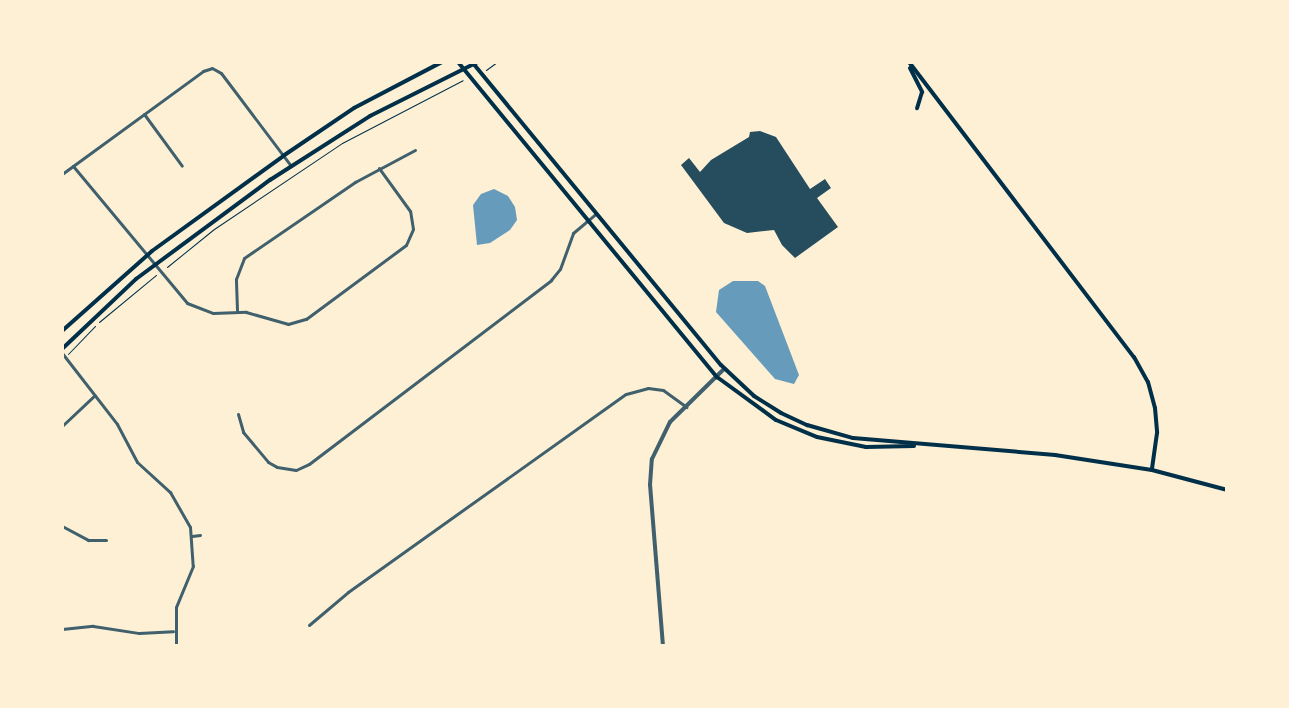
<!DOCTYPE html>
<style>
body{margin:0}
#map{position:relative;width:1289px;height:708px;overflow:hidden;background:#fdf0d5;font-family:"Asap Condensed",sans-serif}
div>[style]{position:absolute}
.water>*{inset:0;background:#669bbc}
.building>*{inset:0;background:#264d5e}
.path>*{height:1px;margin:-0.5px;padding:0 0.5px;transform-origin:0.5px;border-radius:0.5px;background:#003049}
.minor>*{height:3px;margin:-1.5px;padding:0 1.5px;transform-origin:1.5px;border-radius:1.5px;background:#3f606c}
.tertiary>*{height:4px;margin:-2px;padding:0 2px;transform-origin:2px;border-radius:2px;background:#3f606c}
.secondary>*{height:4px;margin:-2px;padding:0 2px;transform-origin:2px;border-radius:2px;background:#003049}
span{translate:-50% -50%;white-space:nowrap;text-align:center;line-height:1.15;-webkit-text-stroke:6px #fdf0d5;paint-order:stroke}
.frame{position:absolute;inset:0;border:64px solid #fdf0d5;pointer-events:none}
</style>
<div id="map">
<div class="water">
<i style="clip-path:polygon(494px 189px,508px 196px,515px 207px,517px 220px,510px 230px,490px 243px,477px 245px,473px 205px,481px 194px)"></i>
<i style="clip-path:polygon(733px 281px,758px 281px,765px 286px,799px 375px,794px 384px,775px 379px,716px 312px,719px 290px)"></i>
</div>
<div class="building">
<i style="clip-path:polygon(760px 131px,776px 137px,810px 189px,825px 179px,831px 188px,817px 198px,838px 227px,795px 258px,782px 245px,774px 230px,747px 233px,724px 223px,681px 165px,689px 158px,700px 172px,711px 160px,749px 137px,750px 132px)"></i>
</div>
<div class="path">
<i style="left:486px;top:70px;width:14px;rotate:-36deg"></i>
<i style="left:167px;top:267px;width:60px;rotate:-39deg"></i>
<i style="left:214px;top:229px;width:154px;rotate:-33.9deg"></i>
<i style="left:342px;top:143px;width:136px;rotate:-27.5deg"></i>
<i style="left:99px;top:322px;width:74px;rotate:-39.5deg"></i>
<i style="left:68px;top:354px;width:39px;rotate:-46deg"></i>
</div>
<div class="minor">
<i style="left:144px;top:114px;width:64px;rotate:53.8deg"></i>
<i style="left:73px;top:166px;width:178px;rotate:50.2deg"></i>
<i style="left:187px;top:303px;width:28px;rotate:21deg"></i>
<i style="left:213px;top:313px;width:33px;rotate:-2deg"></i>
<i style="left:246px;top:312px;width:44px;rotate:15.9deg"></i>
<i style="left:288px;top:324px;width:19px;rotate:-16deg"></i>
<i style="left:306px;top:319px;width:124px;rotate:-36.5deg"></i>
<i style="left:406px;top:245px;width:17px;rotate:-66deg"></i>
<i style="left:413px;top:229px;width:18px;rotate:-99deg"></i>
<i style="left:410px;top:211px;width:53px;rotate:-125.8deg"></i>
<i style="left:62px;top:174px;width:175px;rotate:-36.1deg"></i>
<i style="left:203px;top:71px;width:9px;rotate:-18deg"></i>
<i style="left:212px;top:68px;width:10px;rotate:29deg"></i>
<i style="left:221px;top:73px;width:116px;rotate:53deg"></i>
<i style="left:237px;top:310px;width:31px;rotate:-92deg"></i>
<i style="left:236px;top:279px;width:22px;rotate:-69deg"></i>
<i style="left:244px;top:258px;width:135px;rotate:-34.4deg"></i>
<i style="left:355px;top:182px;width:68px;rotate:-28.1deg"></i>
<i style="left:62px;top:353px;width:90px;rotate:52.2deg"></i>
<i style="left:117px;top:424px;width:43px;rotate:62.2deg"></i>
<i style="left:137px;top:462px;width:45px;rotate:42.3deg"></i>
<i style="left:170px;top:492px;width:40px;rotate:60.3deg"></i>
<i style="left:190px;top:527px;width:39px;rotate:86deg"></i>
<i style="left:193px;top:566px;width:44px;rotate:112.5deg"></i>
<i style="left:176px;top:607px;width:39px;rotate:90deg"></i>
<i style="left:238px;top:414px;width:19px;rotate:74deg"></i>
<i style="left:243px;top:432px;width:39px;rotate:50deg"></i>
<i style="left:268px;top:462px;width:10px;rotate:29deg"></i>
<i style="left:277px;top:467px;width:19px;rotate:9deg"></i>
<i style="left:296px;top:470px;width:14px;rotate:-25deg"></i>
<i style="left:309px;top:464px;width:304px;rotate:-37.2deg"></i>
<i style="left:551px;top:280px;width:14px;rotate:-51deg"></i>
<i style="left:560px;top:269px;width:38px;rotate:-70deg"></i>
<i style="left:573px;top:233px;width:30px;rotate:-40deg"></i>
<i style="left:62px;top:426px;width:45px;rotate:-43.2deg"></i>
<i style="left:62px;top:526px;width:30px;rotate:28deg"></i>
<i style="left:88px;top:540px;width:18px"></i>
<i style="left:192px;top:536px;width:8px;rotate:-7deg"></i>
<i style="left:309px;top:625px;width:51px;rotate:-40.2deg"></i>
<i style="left:348px;top:592px;width:341px;rotate:-35.5deg"></i>
<i style="left:626px;top:394px;width:23px;rotate:-15deg"></i>
<i style="left:648px;top:388px;width:15px;rotate:8deg"></i>
<i style="left:663px;top:390px;width:29px;rotate:36deg"></i>
<i style="left:62px;top:629px;width:31px;rotate:-6deg"></i>
<i style="left:93px;top:626px;width:47px;rotate:8.7deg"></i>
<i style="left:139px;top:633px;width:34px;rotate:-3deg"></i>
</div>
<div class="tertiary">
<i style="left:663px;top:646px;width:162px;rotate:-94.6deg"></i>
<i style="left:650px;top:485px;width:26px;rotate:-86deg"></i>
<i style="left:652px;top:459px;width:41px;rotate:-64.1deg"></i>
<i style="left:670px;top:422px;width:76px;rotate:-44.5deg"></i>
</div>
<div class="secondary">
<i style="left:458px;top:62px;width:408px;rotate:50.6deg"></i>
<i style="left:717px;top:377px;width:73px;rotate:36.1deg"></i>
<i style="left:776px;top:420px;width:44px;rotate:22.5deg"></i>
<i style="left:817px;top:437px;width:50px;rotate:11.5deg"></i>
<i style="left:866px;top:447px;width:48px;rotate:-1.2deg"></i>
<i style="left:472px;top:62px;width:392px;rotate:50.6deg"></i>
<i style="left:721px;top:365px;width:45px;rotate:43.2deg"></i>
<i style="left:754px;top:396px;width:32px;rotate:32deg"></i>
<i style="left:781px;top:413px;width:29px;rotate:25deg"></i>
<i style="left:807px;top:425px;width:48px;rotate:15.8deg"></i>
<i style="left:853px;top:438px;width:203px;rotate:4.8deg"></i>
<i style="left:1055px;top:455px;width:98px;rotate:8.8deg"></i>
<i style="left:1152px;top:470px;width:78px;rotate:14.9deg"></i>
<i style="left:909px;top:62px;width:371px;rotate:52.7deg"></i>
<i style="left:1134px;top:357px;width:29px;rotate:61deg"></i>
<i style="left:1148px;top:382px;width:27px;rotate:75deg"></i>
<i style="left:1155px;top:408px;width:25px;rotate:85deg"></i>
<i style="left:1157px;top:433px;width:37px;rotate:98deg"></i>
<i style="left:910px;top:68px;width:27px;rotate:63deg"></i>
<i style="left:922px;top:92px;width:17px;rotate:107deg"></i>
<i style="left:62px;top:331px;width:120px;rotate:-41.6deg"></i>
<i style="left:152px;top:251px;width:162px;rotate:-35.9deg"></i>
<i style="left:283px;top:156px;width:86px;rotate:-34.1deg"></i>
<i style="left:354px;top:108px;width:99px;rotate:-27.6deg"></i>
<i style="left:62px;top:349px;width:102px;rotate:-43.4deg"></i>
<i style="left:136px;top:279px;width:167px;rotate:-36.5deg"></i>
<i style="left:270px;top:180px;width:119px;rotate:-32.6deg"></i>
<i style="left:370px;top:116px;width:121px;rotate:-26.6deg"></i>
</div>
<div class="frame"></div>
</div>
